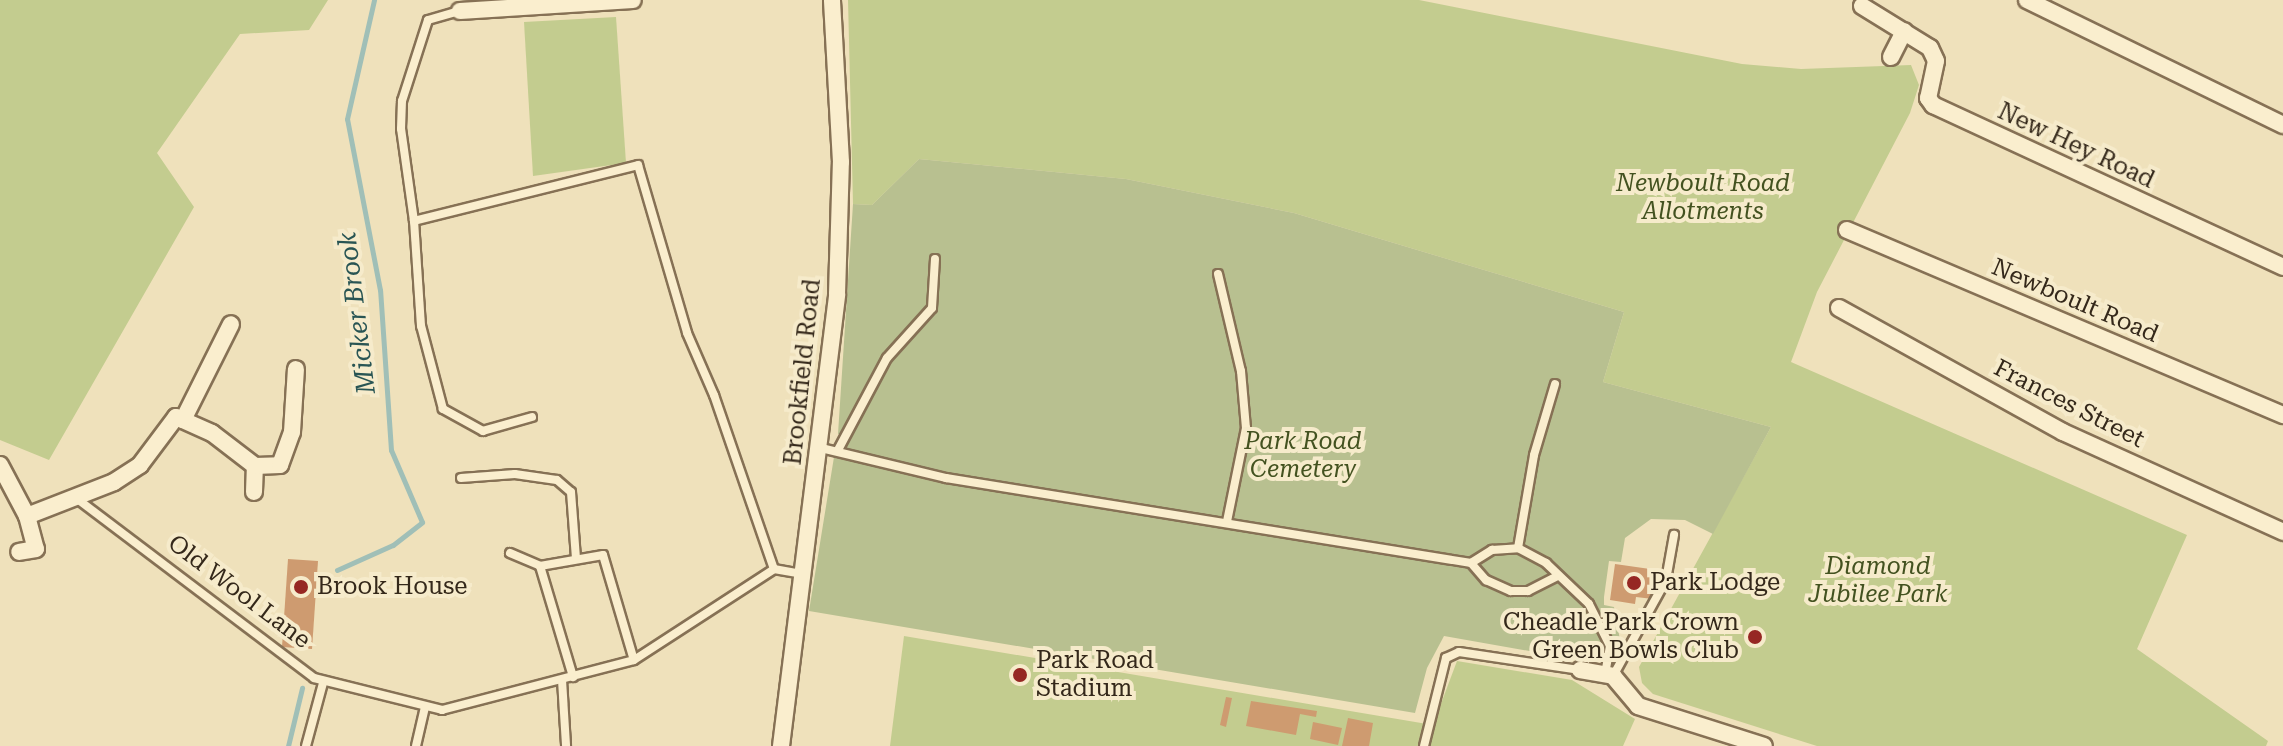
<!DOCTYPE html>
<style>
body{margin:0}
#map{position:relative;width:2283px;height:746px;overflow:hidden;background:#efe1bb;font-family:"Roboto Serif",serif}
div>[style]{position:absolute}
.green>*{inset:0;background:#c3cc8f}
.cemetery>*{inset:0;background:#b8c090}
.stream>*{height:5px;margin:-2.5px;padding:0 2.5px;transform-origin:2.5px;border-radius:2.5px;background:#a0bfb7}
.building>*{inset:0;background:#ce9b70}
.roads{filter:drop-shadow(2px 0 #867155) drop-shadow(-2px 0 #867155) drop-shadow(0 2px #867155) drop-shadow(0 -2px #867155)}
.lane>*{height:8px;margin:-4px;padding:0 4px;transform-origin:4px;border-radius:4px;background:#faeece}
.street>*{height:16px;margin:-8px;padding:0 8px;transform-origin:8px;border-radius:8px;background:#faeece}
.dots>*{width:22px;height:22px;translate:-50% -50%;box-sizing:border-box;border:4px solid #f6ebcb;border-radius:50%}
span{translate:-50% -50%;white-space:nowrap;text-align:center;line-height:1.15;-webkit-text-stroke:8px #f6ebcb;paint-order:stroke}
.street-label{font-size:24px;color:#34281a}
.park-label{font-size:24px;color:#435220;font-style:italic}
.poi-label{font-size:24px;color:#34281a}
.left{translate:0 -50%;text-align:left}
.right{translate:-100% -50%;text-align:right}
.water-label{font-size:26px;color:#295554;font-style:italic}
</style>
<div id="map">
<div class="green">
<i style="clip-path:polygon(0 0,328px 0,309px 30px,240px 34px,157px 153px,194px 207px,49px 460px,0 440px)"></i>
<i style="clip-path:polygon(848px 0,1419px 0,1742px 64px,1801px 69px,1911px 65px,1919px 85px,1910px 113px,1817px 292px,1791px 362px,2187px 535px,2137px 649px,2268px 741px,2266px 746px,1817px 746px,1653px 694px,1642px 683px,1639px 667px,1771px 427px,1603px 382px,1624px 312px,1294px 213px,1126px 179px,919px 159px,872px 205px,853px 204px)"></i>
<i style="clip-path:polygon(616px 17px,626px 163px,533px 176px,524px 22px)"></i>
<i style="clip-path:polygon(904px 636px,1433px 725px,1457px 661px,1572px 680px,1635px 719px,1623px 746px,890px 746px)"></i>
</div>
<div class="cemetery">
<i style="clip-path:polygon(919px 159px,1126px 179px,1294px 213px,1624px 312px,1603px 382px,1771px 427px,1713px 534px,1685px 520px,1651px 519px,1625px 538px,1621px 562px,1609px 561px,1604px 597px,1604px 605px,1614px 607px,1620px 640px,1586px 661px,1444px 636px,1427px 668px,1415px 713px,809px 611px,834px 457px,844px 458px,848px 436px,838px 434px,853px 204px,872px 205px)"></i>
</div>
<div class="stream">
<i style="left:337px;top:570px;width:61px;rotate:-24.1deg"></i>
<i style="left:393px;top:545px;width:37px;rotate:-38deg"></i>
<i style="left:422px;top:522px;width:78px;rotate:-113.3deg"></i>
<i style="left:391px;top:450px;width:160px;rotate:-93.9deg"></i>
<i style="left:380px;top:290px;width:174px;rotate:-100.9deg"></i>
<i style="left:347px;top:119px;width:122px;rotate:-77.2deg"></i>
<i style="left:288px;top:746px;width:60px;rotate:-76.4deg"></i>
</div>
<div class="building">
<i style="clip-path:polygon(288px 559px,318px 561px,312px 649px,282px 647px)"></i>
<i style="clip-path:polygon(1615px 564px,1657px 570px,1653px 599px,1636px 597px,1635px 604px,1610px 600px)"></i>
<i style="clip-path:polygon(1226px 697px,1232px 698px,1226px 727px,1220px 725px)"></i>
<i style="clip-path:polygon(1251px 701px,1317px 711px,1316px 717px,1300px 714px,1296px 735px,1246px 726px)"></i>
<i style="clip-path:polygon(1348px 718px,1373px 723px,1369px 746px,1342px 746px)"></i>
<i style="clip-path:polygon(1313px 722px,1342px 728px,1338px 745px,1310px 739px)"></i>
</div>
<div class="roads">
<div class="lane">
<i style="left:414px;top:221px;width:93px;rotate:-98deg"></i>
<i style="left:401px;top:129px;width:28px;rotate:-88deg"></i>
<i style="left:402px;top:101px;width:85px;rotate:-72.2deg"></i>
<i style="left:428px;top:20px;width:32px;rotate:-16deg"></i>
<i style="left:1218px;top:274px;width:100px;rotate:76.7deg"></i>
<i style="left:1241px;top:371px;width:57px;rotate:85deg"></i>
<i style="left:1246px;top:428px;width:95px;rotate:101.5deg"></i>
<i style="left:532px;top:417px;width:51px;rotate:164.1deg"></i>
<i style="left:483px;top:431px;width:46px;rotate:-151.2deg"></i>
<i style="left:443px;top:409px;width:86px;rotate:-104.8deg"></i>
<i style="left:421px;top:326px;width:105px;rotate:-93.8deg"></i>
<i style="left:414px;top:221px;width:231px;rotate:-14deg"></i>
<i style="left:638px;top:165px;width:175px;rotate:73.7deg"></i>
<i style="left:687px;top:333px;width:68px;rotate:66.5deg"></i>
<i style="left:714px;top:395px;width:184px;rotate:71deg"></i>
<i style="left:774px;top:569px;width:28px;rotate:10deg"></i>
<i style="left:821px;top:448px;width:129px;rotate:13.5deg"></i>
<i style="left:946px;top:478px;width:532px;rotate:9.2deg"></i>
<i style="left:1471px;top:563px;width:25px;rotate:-32deg"></i>
<i style="left:1492px;top:550px;width:26px;rotate:-4deg"></i>
<i style="left:1518px;top:548px;width:32px;rotate:28deg"></i>
<i style="left:1546px;top:563px;width:59px;rotate:43.6deg"></i>
<i style="left:1589px;top:604px;width:47px;rotate:63.4deg"></i>
<i style="left:1610px;top:646px;width:28px;rotate:100deg"></i>
<i style="left:838px;top:450px;width:104px;rotate:-62deg"></i>
<i style="left:887px;top:358px;width:67px;rotate:-48deg"></i>
<i style="left:932px;top:308px;width:49px;rotate:-86.5deg"></i>
<i style="left:461px;top:478px;width:54px;rotate:-4.2deg"></i>
<i style="left:515px;top:474px;width:42px;rotate:8.1deg"></i>
<i style="left:557px;top:480px;width:18px;rotate:41deg"></i>
<i style="left:571px;top:492px;width:67px;rotate:85.7deg"></i>
<i style="left:76px;top:498px;width:298px;rotate:37.1deg"></i>
<i style="left:314px;top:678px;width:132px;rotate:14deg"></i>
<i style="left:442px;top:710px;width:198px;rotate:-14.6deg"></i>
<i style="left:634px;top:660px;width:167px;rotate:-33deg"></i>
<i style="left:1518px;top:548px;width:94px;rotate:-80.2deg"></i>
<i style="left:1534px;top:455px;width:74px;rotate:-73.5deg"></i>
<i style="left:510px;top:553px;width:33px;rotate:23deg"></i>
<i style="left:540px;top:566px;width:64px;rotate:-9.9deg"></i>
<i style="left:603px;top:555px;width:109px;rotate:73.6deg"></i>
<i style="left:1471px;top:563px;width:23px;rotate:49deg"></i>
<i style="left:1486px;top:580px;width:27px;rotate:24deg"></i>
<i style="left:1511px;top:591px;width:17px"></i>
<i style="left:1528px;top:591px;width:34px;rotate:-27deg"></i>
<i style="left:540px;top:566px;width:116px;rotate:73.4deg"></i>
<i style="left:1613px;top:676px;width:110px;rotate:-61.1deg"></i>
<i style="left:1666px;top:580px;width:46px;rotate:-79.9deg"></i>
<i style="left:562px;top:680px;width:66px;rotate:86.5deg"></i>
<i style="left:306px;top:746px;width:65px;rotate:-74.9deg"></i>
<i style="left:416px;top:746px;width:39px;rotate:-77deg"></i>
<i style="left:1424px;top:746px;width:91px;rotate:-76deg"></i>
<i style="left:1446px;top:658px;width:14px;rotate:-25deg"></i>
<i style="left:1459px;top:652px;width:121px;rotate:8.5deg"></i>
</div>
<div class="street">
<i style="left:2027px;top:0;width:285px;rotate:26deg"></i>
<i style="left:1862px;top:6px;width:80px;rotate:31.7deg"></i>
<i style="left:1930px;top:48px;width:14px;rotate:65deg"></i>
<i style="left:1936px;top:61px;width:38px;rotate:102deg"></i>
<i style="left:1928px;top:98px;width:9px;rotate:54deg"></i>
<i style="left:1933px;top:105px;width:386px;rotate:24.8deg"></i>
<i style="left:460px;top:11px;width:173px;rotate:-3.6deg"></i>
<i style="left:1891px;top:57px;width:29px;rotate:-63deg"></i>
<i style="left:1847px;top:230px;width:474px;rotate:23deg"></i>
<i style="left:1839px;top:308px;width:256px;rotate:29deg"></i>
<i style="left:2063px;top:432px;width:242px;rotate:24.4deg"></i>
<i style="left:183px;top:420px;width:107px;rotate:-63.4deg"></i>
<i style="left:0;top:465px;width:58px;rotate:62.1deg"></i>
<i style="left:27px;top:516px;width:34px;rotate:75deg"></i>
<i style="left:36px;top:549px;width:17px;rotate:170deg"></i>
<i style="left:254px;top:492px;width:26px;rotate:-88deg"></i>
<i style="left:255px;top:466px;width:25px;rotate:-2deg"></i>
<i style="left:280px;top:465px;width:35px;rotate:-70deg"></i>
<i style="left:292px;top:432px;width:63px;rotate:-86.4deg"></i>
<i style="left:27px;top:516px;width:93px;rotate:-21.3deg"></i>
<i style="left:114px;top:482px;width:31px;rotate:-33deg"></i>
<i style="left:140px;top:465px;width:60px;rotate:-53.1deg"></i>
<i style="left:176px;top:417px;width:39px;rotate:24deg"></i>
<i style="left:212px;top:433px;width:54px;rotate:37.5deg"></i>
<i style="left:1580px;top:670px;width:34px;rotate:10deg"></i>
<i style="left:1613px;top:676px;width:39px;rotate:50deg"></i>
<i style="left:1638px;top:706px;width:132px;rotate:17.6deg"></i>
<i style="left:781px;top:746px;width:455px;rotate:-82.9deg"></i>
<i style="left:837px;top:294px;width:132px;rotate:-88.3deg"></i>
<i style="left:841px;top:162px;width:162px;rotate:-93.2deg"></i>
</div>
</div>
<div class="dots">
<i style="left:1634px;top:583px;background:#962723"></i>
<i style="left:301px;top:587px;background:#962723"></i>
<i style="left:1755px;top:637px;background:#962723"></i>
<i style="left:1020px;top:675px;background:#962723"></i>
</div>
<div class="street-label">
<span style="left:2076px;top:146px;rotate:25deg">New Hey Road</span>
<span style="left:2075px;top:301px;rotate:23deg">Newboult Road</span>
<span style="left:803px;top:372px;rotate:-84deg">Brookfield Road</span>
<span style="left:2069px;top:404px;rotate:27deg">Frances Street</span>
<span style="left:239px;top:592px;rotate:37deg">Old Wool Lane</span>
</div>
<div class="park-label">
<span style="left:1703px;top:198px">Newboult Road<br>Allotments</span>
<span style="left:1303px;top:456px">Park Road<br>Cemetery</span>
<span style="left:1878px;top:581px">Diamond<br>Jubilee Park</span>
</div>
<div class="poi-label">
<span class="left" style="left:1650px;top:583px">Park Lodge</span>
<span class="left" style="left:317px;top:587px">Brook House</span>
<span class="right" style="left:1739px;top:637px">Cheadle Park Crown<br>Green Bowls Club</span>
<span class="left" style="left:1036px;top:675px">Park Road<br>Stadium</span>
</div>
<div class="water-label">
<span style="left:357px;top:313px;rotate:-97deg">Micker Brook</span>
</div>
</div>
